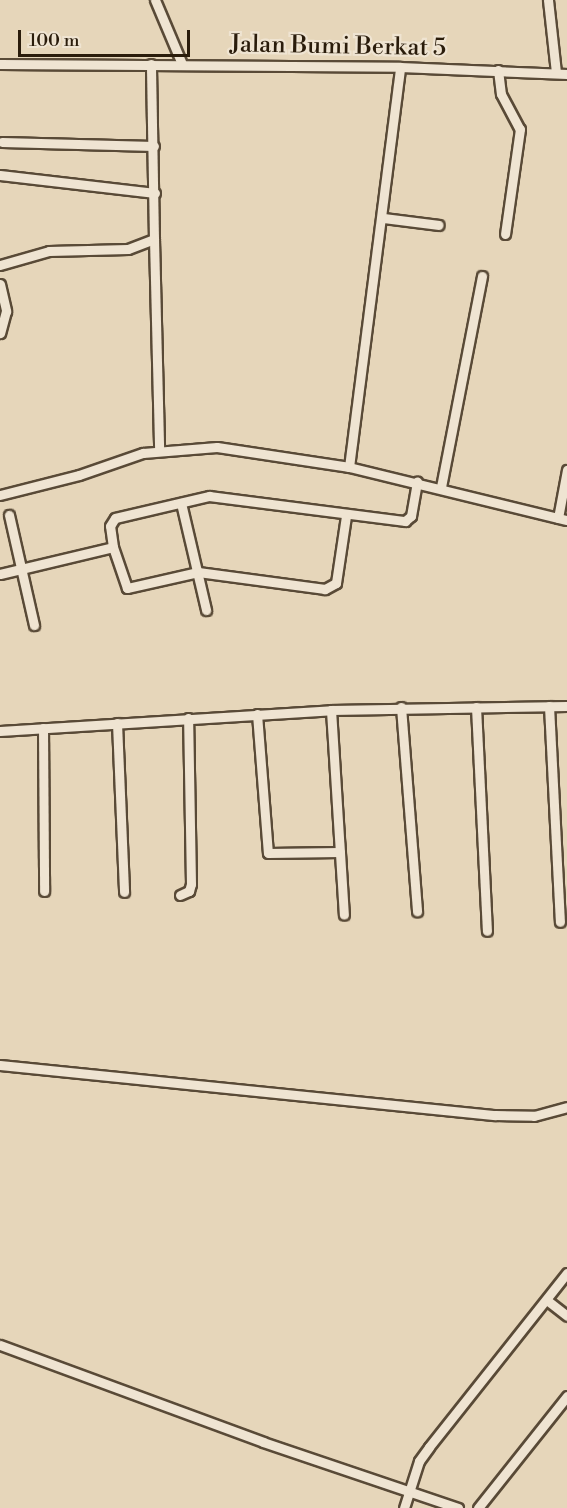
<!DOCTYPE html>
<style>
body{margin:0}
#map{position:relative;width:567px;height:1508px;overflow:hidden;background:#e6d6ba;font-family:"Libre Bodoni",serif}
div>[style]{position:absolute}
.roads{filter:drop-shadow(2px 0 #594a37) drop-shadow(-2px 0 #594a37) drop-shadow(0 2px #594a37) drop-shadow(0 -2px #594a37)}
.street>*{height:9px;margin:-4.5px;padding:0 4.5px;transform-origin:4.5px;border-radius:4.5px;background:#efe4d2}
span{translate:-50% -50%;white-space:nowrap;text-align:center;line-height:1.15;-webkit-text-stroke:4.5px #efe4d2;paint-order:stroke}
.street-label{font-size:24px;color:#2a1c0b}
.scale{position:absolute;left:18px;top:30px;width:172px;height:27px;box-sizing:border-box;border:3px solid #2a1c0b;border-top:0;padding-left:8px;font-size:18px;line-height:21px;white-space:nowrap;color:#2a1c0b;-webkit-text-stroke:4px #efe4d2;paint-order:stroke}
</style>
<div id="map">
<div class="roads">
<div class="street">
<i style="left:155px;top:0;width:69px;rotate:67.1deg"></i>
<i style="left:548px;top:0;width:72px;rotate:83.7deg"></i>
<i style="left:0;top:64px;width:400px;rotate:0.4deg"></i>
<i style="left:400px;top:67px;width:167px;rotate:2.4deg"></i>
<i style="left:498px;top:70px;width:24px;rotate:83deg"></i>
<i style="left:501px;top:94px;width:40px;rotate:62deg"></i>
<i style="left:520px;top:129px;width:106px;rotate:98.1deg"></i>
<i style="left:2px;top:142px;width:152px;rotate:1.5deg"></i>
<i style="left:0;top:175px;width:156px;rotate:6.6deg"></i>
<i style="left:384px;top:218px;width:55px;rotate:7.3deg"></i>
<i style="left:154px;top:239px;width:211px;rotate:88.6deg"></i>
<i style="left:0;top:265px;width:51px;rotate:-15.9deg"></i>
<i style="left:49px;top:251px;width:79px;rotate:-1.5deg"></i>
<i style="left:128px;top:249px;width:28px;rotate:-21deg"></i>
<i style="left:154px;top:239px;width:175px;rotate:-91deg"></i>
<i style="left:0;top:284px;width:28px;rotate:77deg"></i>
<i style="left:6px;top:311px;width:23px;rotate:105deg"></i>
<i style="left:349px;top:467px;width:403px;rotate:-82.7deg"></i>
<i style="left:441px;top:487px;width:215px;rotate:-79deg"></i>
<i style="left:0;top:495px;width:81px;rotate:-14.2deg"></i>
<i style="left:79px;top:475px;width:68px;rotate:-19deg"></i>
<i style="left:143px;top:453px;width:74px;rotate:-4.6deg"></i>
<i style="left:217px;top:447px;width:134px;rotate:8.6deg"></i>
<i style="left:349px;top:467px;width:224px;rotate:13.7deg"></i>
<i style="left:181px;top:503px;width:110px;rotate:76.8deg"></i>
<i style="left:9px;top:515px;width:113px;rotate:77.2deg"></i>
<i style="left:346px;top:516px;width:68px;rotate:98.5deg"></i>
<i style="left:336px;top:583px;width:13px;rotate:151deg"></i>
<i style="left:325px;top:589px;width:128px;rotate:-172.4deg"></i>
<i style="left:198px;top:572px;width:73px;rotate:167.3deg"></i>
<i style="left:127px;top:588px;width:43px;rotate:-108.9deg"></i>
<i style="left:113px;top:547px;width:21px;rotate:-98deg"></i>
<i style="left:110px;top:526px;width:9px;rotate:-58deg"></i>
<i style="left:115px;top:518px;width:97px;rotate:-13.2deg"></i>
<i style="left:209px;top:496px;width:198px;rotate:7.3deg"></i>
<i style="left:405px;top:521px;width:8px;rotate:-40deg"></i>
<i style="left:411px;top:516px;width:35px;rotate:-80deg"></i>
<i style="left:558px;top:518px;width:49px;rotate:-79.4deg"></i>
<i style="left:0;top:574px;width:116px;rotate:-13.4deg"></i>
<i style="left:549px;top:706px;width:216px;rotate:87.1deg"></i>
<i style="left:401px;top:707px;width:205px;rotate:85.5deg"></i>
<i style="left:476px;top:707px;width:224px;rotate:87.2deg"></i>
<i style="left:331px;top:710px;width:205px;rotate:86.4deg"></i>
<i style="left:257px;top:714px;width:139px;rotate:85.5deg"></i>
<i style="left:268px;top:853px;width:72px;rotate:-0.8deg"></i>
<i style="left:117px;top:723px;width:169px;rotate:87.6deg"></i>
<i style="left:43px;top:728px;width:163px;rotate:89.6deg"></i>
<i style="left:0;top:731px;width:332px;rotate:-3.6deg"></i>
<i style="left:331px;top:710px;width:236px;rotate:-1deg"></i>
<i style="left:180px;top:895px;width:10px;rotate:-24deg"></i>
<i style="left:189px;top:891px;width:7px;rotate:-74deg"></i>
<i style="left:191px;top:884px;width:166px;rotate:-91deg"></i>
<i style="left:0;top:1065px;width:498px;rotate:5.8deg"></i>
<i style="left:495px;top:1115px;width:39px;rotate:1deg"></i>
<i style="left:534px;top:1116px;width:34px;rotate:-15deg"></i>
<i style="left:548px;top:1301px;width:24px;rotate:38deg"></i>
<i style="left:0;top:1345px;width:280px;rotate:20.2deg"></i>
<i style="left:263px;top:1442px;width:206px;rotate:18.7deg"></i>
<i style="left:404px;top:1508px;width:49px;rotate:-72.3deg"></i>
<i style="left:419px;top:1461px;width:17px;rotate:-54deg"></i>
<i style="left:429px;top:1447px;width:222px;rotate:-51.6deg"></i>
<i style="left:478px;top:1508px;width:143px;rotate:-51.5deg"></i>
</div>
</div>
<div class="street-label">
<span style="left:338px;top:47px;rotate:1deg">Jalan Bumi Berkat 5</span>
</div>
<div class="scale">100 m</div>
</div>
